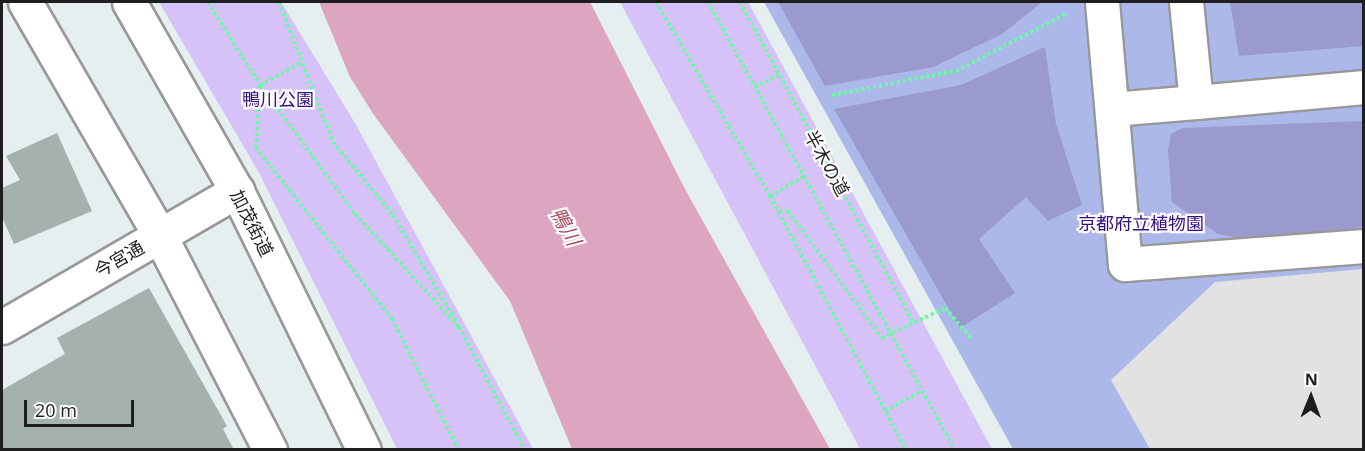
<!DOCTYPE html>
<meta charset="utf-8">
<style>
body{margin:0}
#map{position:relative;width:1365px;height:451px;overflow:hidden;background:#e5efef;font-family:"Open Sans","Noto Sans JP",sans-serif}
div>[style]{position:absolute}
.grass>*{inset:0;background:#abb8e9}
.forest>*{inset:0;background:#9a9ace}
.park>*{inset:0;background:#d6c2f9}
.parking>*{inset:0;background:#e2e2e2}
.water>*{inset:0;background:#dca5c0}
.building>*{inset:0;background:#a4b1ad}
.path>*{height:4px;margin-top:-2px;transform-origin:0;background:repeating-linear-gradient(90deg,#6df8a3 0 3px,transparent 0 6px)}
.roads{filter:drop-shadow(2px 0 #989898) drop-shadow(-2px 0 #989898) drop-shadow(0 2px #989898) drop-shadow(0 -2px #989898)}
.minor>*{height:33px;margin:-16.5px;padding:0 16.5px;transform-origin:16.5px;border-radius:16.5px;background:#fff}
span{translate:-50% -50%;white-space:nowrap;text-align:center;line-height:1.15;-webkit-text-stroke:4.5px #fff;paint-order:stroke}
.park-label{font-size:18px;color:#360d7c}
.street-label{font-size:18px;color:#1e1e1e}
.water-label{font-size:20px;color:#ad4c60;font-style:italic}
.frame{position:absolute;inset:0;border:3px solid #1e1e1e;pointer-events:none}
.north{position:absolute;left:1281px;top:367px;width:60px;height:60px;-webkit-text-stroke:4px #fff;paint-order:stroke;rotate:1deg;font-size:16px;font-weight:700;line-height:24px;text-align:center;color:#1e1e1e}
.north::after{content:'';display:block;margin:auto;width:21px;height:27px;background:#1e1e1e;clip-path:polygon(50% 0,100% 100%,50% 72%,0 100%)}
.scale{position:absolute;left:24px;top:400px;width:110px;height:27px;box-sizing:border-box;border:3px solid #1e1e1e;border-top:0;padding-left:8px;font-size:18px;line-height:21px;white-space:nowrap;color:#1e1e1e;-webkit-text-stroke:4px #fff;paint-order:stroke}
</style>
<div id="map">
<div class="grass">
<i style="clip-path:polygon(764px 2px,1363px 2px,1363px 449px,1013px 449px)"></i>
</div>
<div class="forest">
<i style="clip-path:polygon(778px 2px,1041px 2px,1041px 3px,1002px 34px,933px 67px,825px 86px)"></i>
<i style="clip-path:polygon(1230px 2px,1363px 2px,1363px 46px,1239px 56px)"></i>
<i style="clip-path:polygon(1045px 47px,1056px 124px,1082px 205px,1048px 221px,1026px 197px,979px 239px,1015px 293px,960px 328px,834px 109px,961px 85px)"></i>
<i style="clip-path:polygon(1363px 121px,1363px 227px,1254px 241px,1218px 234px,1172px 202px,1168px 150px,1171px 134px,1182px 128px)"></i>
</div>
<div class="park">
<i style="clip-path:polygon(159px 2px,281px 2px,355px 123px,533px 449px,397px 449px,259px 173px)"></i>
<i style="clip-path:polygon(620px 2px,748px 2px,992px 449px,860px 449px)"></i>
</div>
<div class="parking">
<i style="clip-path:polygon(1363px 269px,1363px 449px,1150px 449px,1111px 380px,1215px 282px)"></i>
</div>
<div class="water">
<i style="clip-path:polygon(319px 2px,590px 2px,686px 191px,830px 449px,572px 449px,510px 301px,374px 115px,350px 77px)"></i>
</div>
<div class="building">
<i style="clip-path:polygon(57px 133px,92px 211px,14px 244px,2px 217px,2px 188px,20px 180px,6px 156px)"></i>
<i style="clip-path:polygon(149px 288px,227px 426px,223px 429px,234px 450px,2px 450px,2px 390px,65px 354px,57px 338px)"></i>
</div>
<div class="path">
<i style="left:208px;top:2px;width:98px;rotate:57.9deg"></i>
<i style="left:260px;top:85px;width:48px;rotate:-28.7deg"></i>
<i style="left:279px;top:2px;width:150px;rotate:68.9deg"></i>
<i style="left:333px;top:142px;width:94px;rotate:50.6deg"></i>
<i style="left:393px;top:215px;width:123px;rotate:59.3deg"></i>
<i style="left:656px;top:2px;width:225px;rotate:59.6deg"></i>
<i style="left:770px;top:196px;width:288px;rotate:61.8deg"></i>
<i style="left:708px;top:2px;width:512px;rotate:61.13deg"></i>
<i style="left:740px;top:2px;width:366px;rotate:61.6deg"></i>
<i style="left:755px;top:87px;width:27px;rotate:-28deg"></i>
<i style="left:832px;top:95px;width:126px;rotate:-11deg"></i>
<i style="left:956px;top:71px;width:126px;rotate:-27.4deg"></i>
<i style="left:770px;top:196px;width:39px;rotate:-30deg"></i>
<i style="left:779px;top:211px;width:9px"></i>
<i style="left:788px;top:211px;width:158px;rotate:53.5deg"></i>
<i style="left:882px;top:338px;width:70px;rotate:-25.5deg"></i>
<i style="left:945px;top:308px;width:40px;rotate:49deg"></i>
<i style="left:459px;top:327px;width:140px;rotate:61.8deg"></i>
<i style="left:885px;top:411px;width:42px;rotate:-28.4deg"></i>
<i style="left:459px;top:450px;width:147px;rotate:-117.1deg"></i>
<i style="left:392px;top:319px;width:218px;rotate:-128.5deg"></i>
<i style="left:256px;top:148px;width:63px;rotate:-86.4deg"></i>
<i style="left:260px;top:85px;width:160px;rotate:53.6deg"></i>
<i style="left:355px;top:214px;width:154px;rotate:47.4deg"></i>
</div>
<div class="roads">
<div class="minor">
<i style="left:25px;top:2px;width:270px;rotate:60deg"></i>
<i style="left:160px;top:236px;width:241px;rotate:62.8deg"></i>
<i style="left:129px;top:2px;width:218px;rotate:60.3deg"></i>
<i style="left:237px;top:191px;width:288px;rotate:63.9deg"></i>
<i style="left:1102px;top:2px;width:263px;rotate:85deg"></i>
<i style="left:1125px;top:264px;width:240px;rotate:-4.3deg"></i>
<i style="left:1196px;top:102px;width:169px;rotate:-5.1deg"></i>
<i style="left:1112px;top:109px;width:84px;rotate:-4.8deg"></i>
<i style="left:1196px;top:102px;width:100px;rotate:-95.7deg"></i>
<i style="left:2px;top:327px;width:272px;rotate:-30.1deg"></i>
</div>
</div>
<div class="park-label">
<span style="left:278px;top:99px">鴨川公園</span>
<span style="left:1141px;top:223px">京都府立植物園</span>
</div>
<div class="street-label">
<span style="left:827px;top:163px;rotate:61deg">半木の道</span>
<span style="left:252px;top:223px;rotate:63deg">加茂街道</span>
<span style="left:119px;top:259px;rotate:-30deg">今宮通</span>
</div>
<div class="water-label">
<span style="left:566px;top:226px;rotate:61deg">鴨川</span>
</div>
<div class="frame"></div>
<div class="north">N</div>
<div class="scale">20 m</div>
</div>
